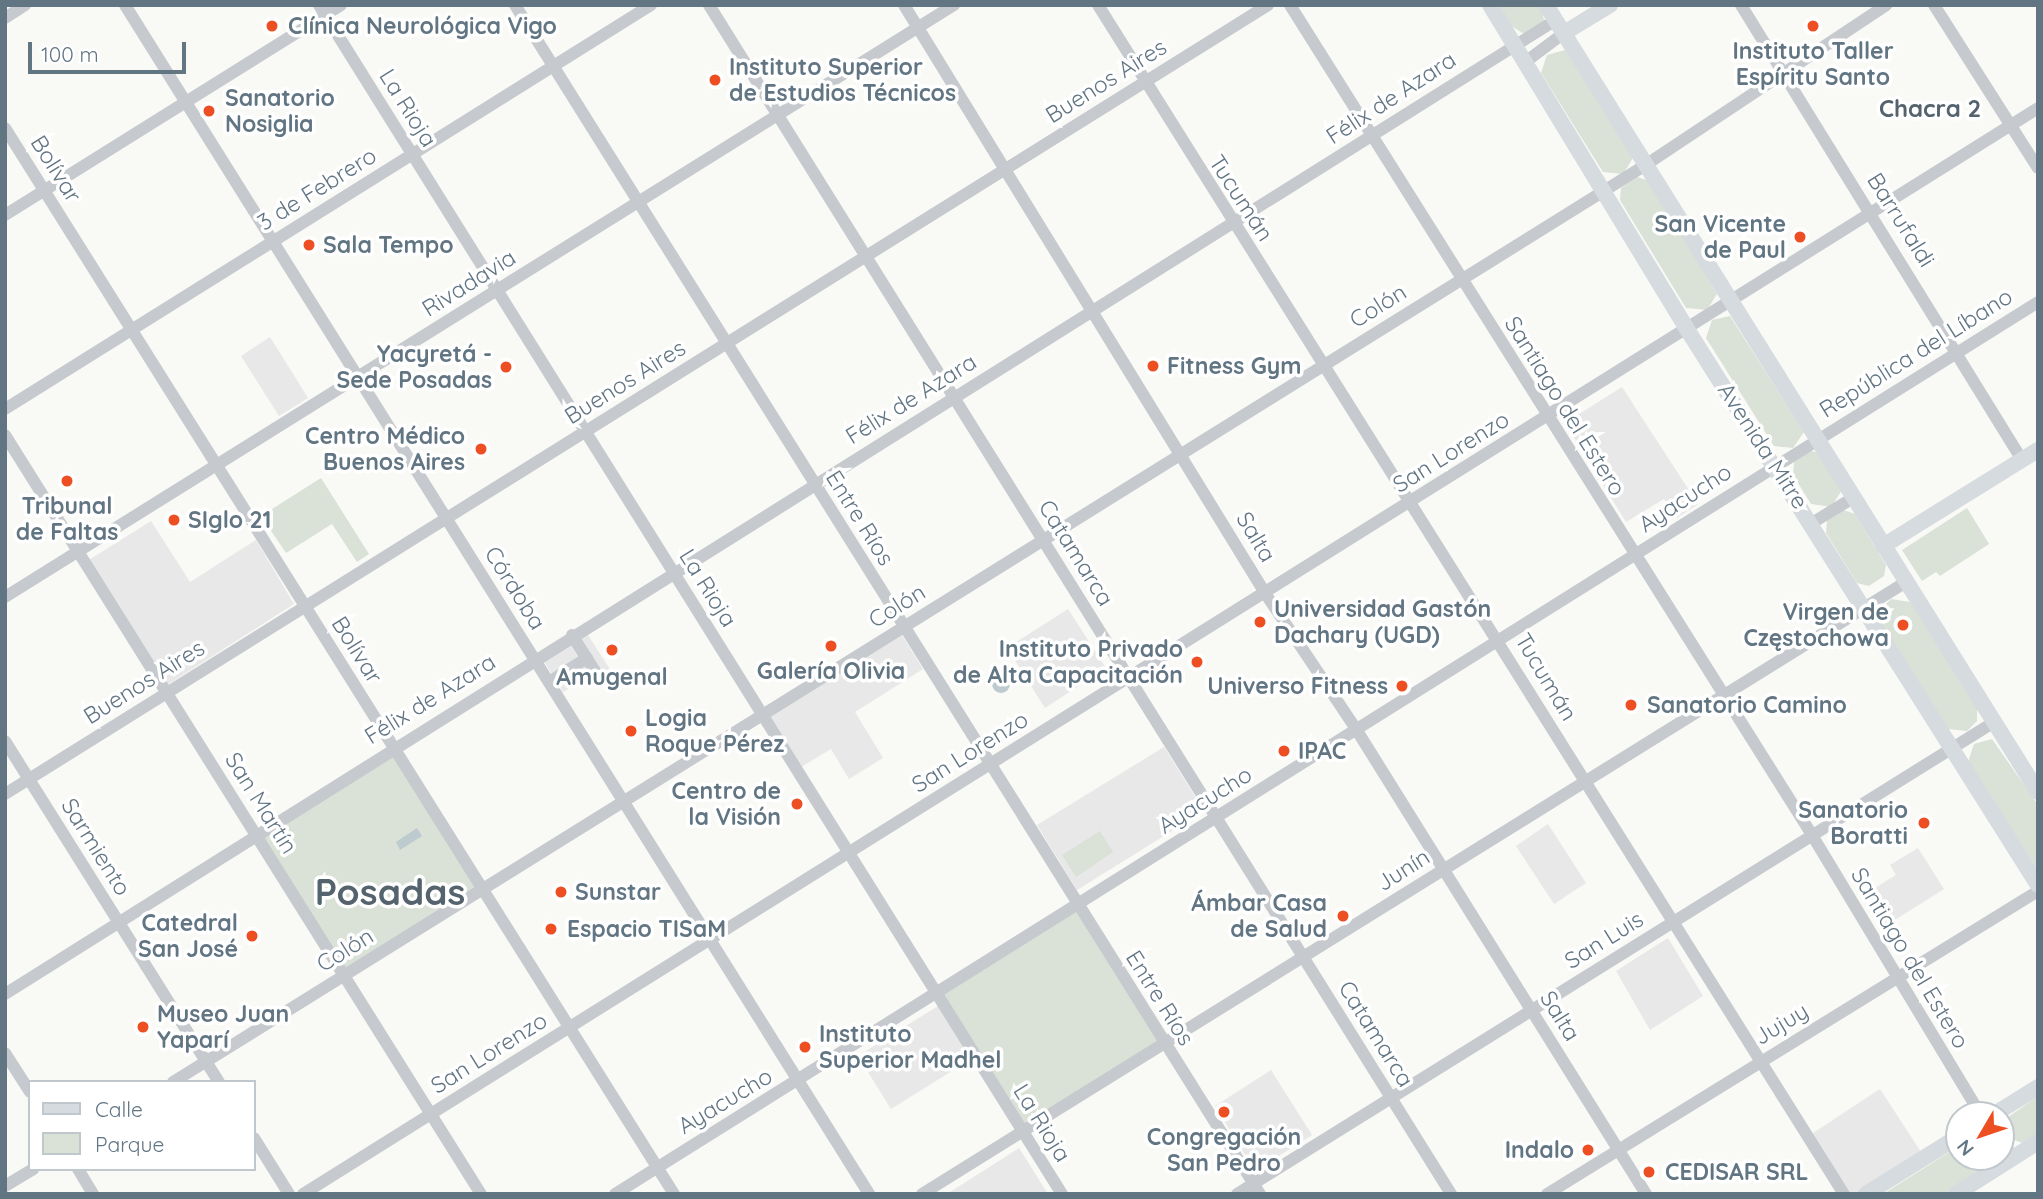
<!DOCTYPE html>
<meta charset="utf-8">
<style>
body{margin:0}
#map{position:relative;width:2043px;height:1199px;overflow:hidden;background:#f9f9f6;font-family:Quicksand,sans-serif}
div>[style]{position:absolute}
.built>*{inset:0;background:#e7e8e7}
.round{border-radius:50%}
.green>*{inset:0;background:#dae1d7}
.water>*{inset:0;background:#bdcace}
.minor>*{height:12px;margin:-6px;padding:0 6px;transform-origin:6px;border-radius:6px;background:#c6cace}
.major>*{height:16px;margin:-8px;padding:0 8px;transform-origin:8px;border-radius:8px;background:#d6dbdf}
.dots>*{width:19px;height:19px;translate:-50% -50%;box-sizing:border-box;border:4px solid #fff;border-radius:50%}
span{translate:-50% -50%;white-space:nowrap;text-align:center;line-height:1.15;-webkit-text-stroke:7px #fff;paint-order:stroke}
.poi-label{font-size:23px;color:#627583;font-weight:700}
.left{translate:0 -50%;text-align:left}
.right{translate:-100% -50%;text-align:right}
.street-label{font-size:23px;color:#627583}
.neighbourhood-label{font-size:24px;color:#54636d;font-weight:700}
.town-label{font-size:37px;color:#54636d;font-weight:700}
.frame{position:absolute;inset:0;border:7px solid #627583;pointer-events:none}
.legend{position:absolute;left:28px;top:1080px;width:228px;height:91px;box-sizing:border-box;background:#fff;border:2px solid #c0c8cd;margin:0;padding:9px 12px;list-style:none;font-size:21px;color:#627583}
.legend li{display:flex;align-items:center;gap:14px;height:35px}
.legend b{width:35px;border:2px solid #c0c8cd}
.north{position:absolute;left:1945px;top:1101px;width:70px;height:70px;box-sizing:border-box;background:#fff;border:2px solid #c0c8cd;border-radius:50%;rotate:231deg;font-size:19px;font-weight:700;line-height:28px;text-align:center;color:#627583}
.north::after{content:'';display:block;margin:auto;width:24px;height:32px;background:#ed4f22;clip-path:polygon(50% 0,100% 100%,50% 72%,0 100%)}
.scale{position:absolute;left:28px;top:42px;width:158px;height:32px;box-sizing:border-box;border:4px solid #627583;border-top:0;padding-left:9px;font-size:21px;line-height:24px;white-space:nowrap;color:#627583;-webkit-text-stroke:5px #fff;paint-order:stroke}
</style>
<div id="map">
<div class="built">
<i style="clip-path:polygon(270px 337px,308px 398px,279px 416px,241px 356px)"></i>
<i style="clip-path:polygon(1622px 387px,1698px 504px,1677px 518px,1664px 499px,1626px 522px,1565px 423px)"></i>
<i style="clip-path:polygon(151px 521px,190px 582px,256px 540px,294px 604px,167px 685px,89px 560px)"></i>
<i style="clip-path:polygon(1068px 609px,1106px 668px,1045px 708px,1007px 648px)"></i>
<i style="clip-path:polygon(898px 629px,923px 669px,855px 712px,883px 758px,849px 779px,831px 749px,801px 767px,767px 711px)"></i>
<i style="clip-path:polygon(586px 632px,611px 671px,596px 680px,592px 674px,563px 692px,543px 660px)"></i>
<i style="clip-path:polygon(1164px 747px,1204px 811px,1077px 890px,1037px 825px)"></i>
<i style="clip-path:polygon(1548px 824px,1586px 883px,1554px 904px,1516px 846px)"></i>
<i style="clip-path:polygon(1918px 848px,1944px 889px,1882px 928px,1862px 896px,1896px 875px,1890px 865px)"></i>
<i style="clip-path:polygon(1668px 938px,1703px 996px,1650px 1030px,1616px 971px)"></i>
<i style="clip-path:polygon(938px 1006px,971px 1059px,891px 1109px,858px 1056px)"></i>
<i style="clip-path:polygon(1271px 1070px,1312px 1135px,1255px 1171px,1215px 1106px)"></i>
<i style="clip-path:polygon(1880px 1089px,1921px 1152px,1857px 1194px,1848px 1194px,1810px 1135px)"></i>
<i class="round" style="left:1179px;top:1131px;width:18px;height:18px"></i>
<i style="clip-path:polygon(1019px 1148px,1048px 1194px,947px 1194px)"></i>
</div>
<div class="green">
<i style="clip-path:polygon(1498px 5px,1541px 5px,1544px 21px,1524px 34px,1510px 25px)"></i>
<i style="clip-path:polygon(1565px 50px,1633px 158px,1623px 174px,1603px 172px,1541px 73px,1547px 55px)"></i>
<i style="clip-path:polygon(1637px 177px,1650px 181px,1717px 294px,1707px 310px,1686px 308px,1620px 200px,1621px 188px)"></i>
<i style="clip-path:polygon(1730px 316px,1804px 432px,1793px 448px,1774px 446px,1706px 338px,1712px 320px)"></i>
<i style="clip-path:polygon(1810px 451px,1817px 452px,1842px 490px,1831px 507px,1811px 504px,1793px 475px,1794px 462px)"></i>
<i style="clip-path:polygon(321px 478px,369px 554px,357px 562px,332px 524px,286px 553px,261px 516px)"></i>
<i style="clip-path:polygon(1967px 508px,1989px 544px,1940px 576px,1936px 572px,1922px 581px,1902px 550px)"></i>
<i style="clip-path:polygon(1843px 510px,1855px 514px,1886px 565px,1884px 576px,1869px 586px,1857px 583px,1826px 533px,1827px 520px)"></i>
<i style="clip-path:polygon(1891px 599px,1910px 602px,1977px 708px,1977px 721px,1967px 731px,1948px 729px,1880px 621px,1882px 608px)"></i>
<i style="clip-path:polygon(1992px 739px,2038px 805px,2038px 870px,1968px 762px,1974px 744px)"></i>
<i style="clip-path:polygon(393px 748px,482px 889px,345px 974px,257px 835px)"></i>
<i style="clip-path:polygon(1100px 831px,1113px 852px,1076px 877px,1062px 855px)"></i>
<i style="clip-path:polygon(1077px 909px,1160px 1043px,1023px 1128px,939px 994px)"></i>
<i style="clip-path:polygon(2038px 1096px,2038px 1136px,2022px 1143px,2012px 1139px,2005px 1130px,2007px 1118px)"></i>
<i style="clip-path:polygon(1959px 1146px,1959px 1157px,1996px 1159px,1945px 1194px,1883px 1194px)"></i>
</div>
<div class="water">
<i class="round" style="left:992px;top:675px;width:18px;height:18px"></i>
<i style="clip-path:polygon(417px 828px,422px 836px,400px 850px,396px 842px)"></i>
</div>
<div class="minor">
<i style="left:125px;top:5px;width:1403px;rotate:57.96deg"></i>
<i style="left:319px;top:5px;width:1402px;rotate:58deg"></i>
<i style="left:515px;top:5px;width:1403px;rotate:57.93deg"></i>
<i style="left:709px;top:5px;width:1402px;rotate:58.03deg"></i>
<i style="left:904px;top:5px;width:690px;rotate:58.45deg"></i>
<i style="left:1265px;top:593px;width:164px;rotate:56.2deg"></i>
<i style="left:1356px;top:729px;width:548px;rotate:58.05deg"></i>
<i style="left:1098px;top:5px;width:1404px;rotate:57.9deg"></i>
<i style="left:1290px;top:5px;width:981px;rotate:57.83deg"></i>
<i style="left:1812px;top:835px;width:327px;rotate:58.9deg"></i>
<i style="left:1741px;top:5px;width:535px;rotate:58.3deg"></i>
<i style="left:1934px;top:5px;width:193px;rotate:57.5deg"></i>
<i style="left:5px;top:18px;width:24px;rotate:-33deg"></i>
<i style="left:1524px;top:63px;width:50px;rotate:-36.9deg"></i>
<i style="left:5px;top:128px;width:1259px;rotate:57.89deg"></i>
<i style="left:5px;top:215px;width:396px;rotate:-32deg"></i>
<i style="left:5px;top:409px;width:762px;rotate:-32.02deg"></i>
<i style="left:5px;top:435px;width:896px;rotate:57.91deg"></i>
<i style="left:1812px;top:523px;width:48px;rotate:-31.4deg"></i>
<i style="left:5px;top:597px;width:1119px;rotate:-31.96deg"></i>
<i style="left:572px;top:635px;width:45px;rotate:57.7deg"></i>
<i style="left:549px;top:682px;width:45px;rotate:-32.3deg"></i>
<i style="left:5px;top:741px;width:403px;rotate:57.9deg"></i>
<i style="left:5px;top:794px;width:1489px;rotate:-31.99deg"></i>
<i style="left:5px;top:994px;width:1831px;rotate:-32.13deg"></i>
<i style="left:5px;top:1053px;width:46px;rotate:57.3deg"></i>
<i style="left:173px;top:1082px;width:1733px;rotate:-31.91deg"></i>
<i style="left:1644px;top:166px;width:291px;rotate:-33.6deg"></i>
<i style="left:254px;top:1138px;width:66px;rotate:58deg"></i>
<i style="left:2001px;top:1139px;width:22px;rotate:58deg"></i>
<i style="left:78px;top:1169px;width:29px;rotate:59deg"></i>
<i style="left:5px;top:1186px;width:33px;rotate:-31deg"></i>
<i style="left:303px;top:1194px;width:2047px;rotate:-32.04deg"></i>
<i style="left:615px;top:1194px;width:1679px;rotate:-32.08deg"></i>
<i style="left:922px;top:1194px;width:1159px;rotate:-31.88deg"></i>
<i style="left:1237px;top:1194px;width:892px;rotate:-31.94deg"></i>
<i style="left:1547px;top:1194px;width:577px;rotate:-31.68deg"></i>
</div>
<div class="major">
<i style="left:1490px;top:5px;width:376px;rotate:58.7deg"></i>
<i style="left:1685px;top:326px;width:661px;rotate:57.73deg"></i>
<i style="left:1546px;top:5px;width:928px;rotate:57.99deg"></i>
<i style="left:1564px;top:33px;width:54px;rotate:-31.3deg"></i>
<i style="left:1883px;top:546px;width:182px;rotate:-31.8deg"></i>
<i style="left:1993px;top:1115px;width:53px;rotate:-31.9deg"></i>
<i style="left:1866px;top:1194px;width:110px;rotate:-31.9deg"></i>
<i style="left:1956px;top:1194px;width:97px;rotate:-32.4deg"></i>
</div>
<div class="dots">
<i style="left:272px;top:26px;background:#ed4f22"></i>
<i style="left:1813px;top:26px;background:#ed4f22"></i>
<i style="left:715px;top:80px;background:#ed4f22"></i>
<i style="left:209px;top:111px;background:#ed4f22"></i>
<i style="left:1800px;top:237px;background:#ed4f22"></i>
<i style="left:309px;top:245px;background:#ed4f22"></i>
<i style="left:1153px;top:366px;background:#ed4f22"></i>
<i style="left:506px;top:367px;background:#ed4f22"></i>
<i style="left:481px;top:449px;background:#ed4f22"></i>
<i style="left:67px;top:481px;background:#ed4f22"></i>
<i style="left:174px;top:520px;background:#ed4f22"></i>
<i style="left:1260px;top:622px;background:#ed4f22"></i>
<i style="left:1903px;top:625px;background:#ed4f22"></i>
<i style="left:831px;top:646px;background:#ed4f22"></i>
<i style="left:612px;top:650px;background:#ed4f22"></i>
<i style="left:1197px;top:662px;background:#ed4f22"></i>
<i style="left:1402px;top:686px;background:#ed4f22"></i>
<i style="left:1631px;top:705px;background:#ed4f22"></i>
<i style="left:631px;top:731px;background:#ed4f22"></i>
<i style="left:1284px;top:751px;background:#ed4f22"></i>
<i style="left:797px;top:804px;background:#ed4f22"></i>
<i style="left:1924px;top:823px;background:#ed4f22"></i>
<i style="left:561px;top:892px;background:#ed4f22"></i>
<i style="left:1343px;top:916px;background:#ed4f22"></i>
<i style="left:551px;top:929px;background:#ed4f22"></i>
<i style="left:252px;top:936px;background:#ed4f22"></i>
<i style="left:143px;top:1027px;background:#ed4f22"></i>
<i style="left:805px;top:1047px;background:#ed4f22"></i>
<i style="left:1224px;top:1112px;background:#ed4f22"></i>
<i style="left:1588px;top:1150px;background:#ed4f22"></i>
<i style="left:1649px;top:1172px;background:#ed4f22"></i>
</div>
<div class="poi-label">
<span class="left" style="left:288px;top:26px">Clínica Neurológica Vigo</span>
<span style="left:1813px;top:64px">Instituto Taller<br>Espíritu Santo</span>
<span class="left" style="left:729px;top:80px">Instituto Superior<br>de Estudios Técnicos</span>
<span class="left" style="left:225px;top:111px">Sanatorio<br>Nosiglia</span>
<span class="right" style="left:1786px;top:237px">San Vicente<br>de Paul</span>
<span class="left" style="left:323px;top:245px">Sala Tempo</span>
<span class="right" style="left:492px;top:367px">Yacyretá -<br>Sede Posadas</span>
<span class="left" style="left:1167px;top:366px">Fitness Gym</span>
<span class="right" style="left:465px;top:449px">Centro Médico<br>Buenos Aires</span>
<span style="left:67px;top:519px">Tribunal<br>de Faltas</span>
<span class="left" style="left:188px;top:520px">SIglo 21</span>
<span class="left" style="left:1274px;top:622px">Universidad Gastón<br>Dachary (UGD)</span>
<span class="right" style="left:1889px;top:625px">Virgen de<br>Częstochowa</span>
<span class="right" style="left:1183px;top:662px">Instituto Privado<br>de Alta Capacitación</span>
<span style="left:831px;top:671px">Galería Olivia</span>
<span style="left:612px;top:677px">Amugenal</span>
<span class="right" style="left:1388px;top:686px">Universo Fitness</span>
<span class="left" style="left:1647px;top:705px">Sanatorio Camino</span>
<span class="left" style="left:645px;top:731px">Logia<br>Roque Pérez</span>
<span class="left" style="left:1298px;top:751px">IPAC</span>
<span class="right" style="left:781px;top:804px">Centro de<br>la Visión</span>
<span class="right" style="left:1908px;top:823px">Sanatorio<br>Boratti</span>
<span class="left" style="left:575px;top:892px">Sunstar</span>
<span class="right" style="left:1327px;top:916px">Ámbar Casa<br>de Salud</span>
<span class="right" style="left:238px;top:936px">Catedral<br>San José</span>
<span class="left" style="left:567px;top:929px">Espacio TISaM</span>
<span class="left" style="left:157px;top:1027px">Museo Juan<br>Yaparí</span>
<span class="left" style="left:819px;top:1047px">Instituto<br>Superior Madhel</span>
<span style="left:1224px;top:1150px">Congregación<br>San Pedro</span>
<span class="right" style="left:1574px;top:1150px">Indalo</span>
<span class="left" style="left:1665px;top:1172px">CEDISAR SRL</span>
</div>
<div class="street-label">
<span style="left:1106px;top:81px;rotate:-32deg">Buenos Aires</span>
<span style="left:1391px;top:98px;rotate:-33deg">Félix de Azara</span>
<span style="left:408px;top:108px;rotate:58deg">La Rioja</span>
<span style="left:56px;top:169px;rotate:58deg">Bolívar</span>
<span style="left:317px;top:189px;rotate:-32deg">3 de Febrero</span>
<span style="left:1241px;top:198px;rotate:57deg">Tucumán</span>
<span style="left:1901px;top:220px;rotate:58deg">Barrufaldi</span>
<span style="left:469px;top:283px;rotate:-32deg">Rivadavia</span>
<span style="left:1378px;top:306px;rotate:-32deg">Colón</span>
<span style="left:1916px;top:353px;rotate:-32deg">República del Líbano</span>
<span style="left:625px;top:382px;rotate:-32deg">Buenos Aires</span>
<span style="left:911px;top:399px;rotate:-32deg">Félix de Azara</span>
<span style="left:1565px;top:406px;rotate:58deg">Santiago del Estero</span>
<span style="left:1763px;top:446px;rotate:57deg">Avenida Mitre</span>
<span style="left:1451px;top:452px;rotate:-32deg">San Lorenzo</span>
<span style="left:1685px;top:498px;rotate:-33deg">Ayacucho</span>
<span style="left:860px;top:518px;rotate:58deg">Entre Ríos</span>
<span style="left:1256px;top:537px;rotate:59deg">Salta</span>
<span style="left:1076px;top:553px;rotate:58deg">Catamarca</span>
<span style="left:515px;top:588px;rotate:58deg">Córdoba</span>
<span style="left:708px;top:588px;rotate:58deg">La Rioja</span>
<span style="left:897px;top:606px;rotate:-32deg">Colón</span>
<span style="left:357px;top:650px;rotate:58deg">Bolívar</span>
<span style="left:1546px;top:677px;rotate:59deg">Tucumán</span>
<span style="left:144px;top:682px;rotate:-32deg">Buenos Aires</span>
<span style="left:430px;top:699px;rotate:-32deg">Félix de Azara</span>
<span style="left:970px;top:752px;rotate:-32deg">San Lorenzo</span>
<span style="left:1205px;top:800px;rotate:-32deg">Ayacucho</span>
<span style="left:261px;top:803px;rotate:58deg">San Martín</span>
<span style="left:96px;top:847px;rotate:58deg">Sarmiento</span>
<span style="left:1403px;top:870px;rotate:-32deg">Junín</span>
<span style="left:1604px;top:940px;rotate:-32deg">San Luis</span>
<span style="left:345px;top:950px;rotate:-32deg">Colón</span>
<span style="left:1910px;top:958px;rotate:59deg">Santiago del Estero</span>
<span style="left:1160px;top:998px;rotate:58deg">Entre Ríos</span>
<span style="left:1560px;top:1016px;rotate:58deg">Salta</span>
<span style="left:1781px;top:1024px;rotate:-31deg">Jujuy</span>
<span style="left:1376px;top:1034px;rotate:58deg">Catamarca</span>
<span style="left:489px;top:1053px;rotate:-32deg">San Lorenzo</span>
<span style="left:725px;top:1101px;rotate:-31deg">Ayacucho</span>
<span style="left:1042px;top:1123px;rotate:58deg">La Rioja</span>
</div>
<div class="neighbourhood-label">
<span style="left:1930px;top:109px">Chacra 2</span>
</div>
<div class="town-label">
<span style="left:390px;top:891px">Posadas</span>
</div>
<div class="frame"></div>
<ul class="legend">
<li><b style="height:9px;background:#d6dbdf"></b>Calle</li>
<li><b style="height:19px;background:#dae1d7"></b>Parque</li>
</ul>
<div class="north">N</div>
<div class="scale">100 m</div>
</div>
